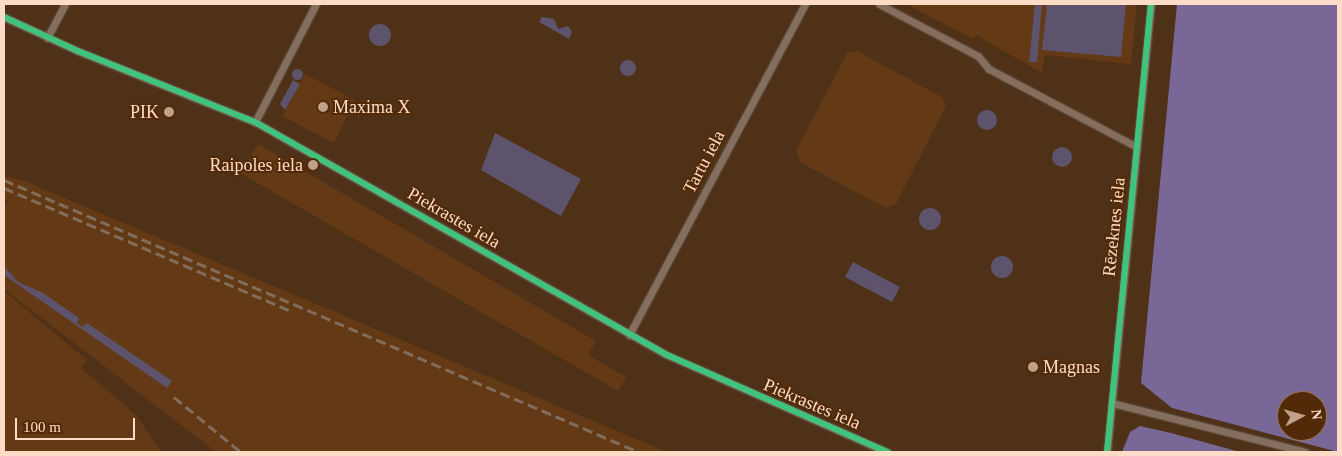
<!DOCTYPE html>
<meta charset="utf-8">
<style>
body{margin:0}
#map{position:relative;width:1342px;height:456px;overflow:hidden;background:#4e3116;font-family:"Times New Roman",serif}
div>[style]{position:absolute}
.built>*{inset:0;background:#643916}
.green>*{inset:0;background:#5e536c}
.round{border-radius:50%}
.forest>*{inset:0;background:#796897}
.roads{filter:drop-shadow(1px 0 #594534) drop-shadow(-1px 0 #594534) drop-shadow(0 1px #594534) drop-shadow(0 -1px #594534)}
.street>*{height:7px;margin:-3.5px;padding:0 3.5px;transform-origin:3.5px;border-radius:3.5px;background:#856e5d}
.rail>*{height:2.5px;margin-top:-1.25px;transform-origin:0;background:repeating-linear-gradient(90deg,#826d5c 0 10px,transparent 0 15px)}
.cycleway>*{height:6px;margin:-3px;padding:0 3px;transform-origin:3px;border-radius:3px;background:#40c37c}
.dots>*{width:14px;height:14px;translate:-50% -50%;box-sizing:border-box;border:2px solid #522a08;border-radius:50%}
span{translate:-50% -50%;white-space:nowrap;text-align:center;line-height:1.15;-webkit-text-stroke:4px #522a08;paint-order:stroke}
.poi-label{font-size:18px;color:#fddcc7}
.left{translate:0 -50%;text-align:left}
.right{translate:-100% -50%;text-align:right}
.street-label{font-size:18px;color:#fddcc7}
.frame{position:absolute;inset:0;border:5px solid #fddcc7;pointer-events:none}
.north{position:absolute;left:1277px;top:391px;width:50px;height:50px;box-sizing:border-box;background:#522a08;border:1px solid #967154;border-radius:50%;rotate:84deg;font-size:14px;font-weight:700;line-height:20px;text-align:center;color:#fddcc7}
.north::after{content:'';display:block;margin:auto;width:18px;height:22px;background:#c0a089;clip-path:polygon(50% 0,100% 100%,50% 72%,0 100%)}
.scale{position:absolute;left:15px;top:418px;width:120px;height:22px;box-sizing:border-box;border:2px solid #fddcc7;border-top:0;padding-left:6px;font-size:15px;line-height:18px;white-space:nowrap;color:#fddcc7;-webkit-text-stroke:4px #522a08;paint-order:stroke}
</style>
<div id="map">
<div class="built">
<i style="clip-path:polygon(906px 4px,1137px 4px,1131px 64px,1045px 55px,1042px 73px,976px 35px,973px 39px)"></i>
<i style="clip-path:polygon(857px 51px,942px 97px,946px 106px,896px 204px,886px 208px,801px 163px,796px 151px,847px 53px)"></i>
<i style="clip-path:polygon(305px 74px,355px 100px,334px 143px,282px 116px)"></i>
<i style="clip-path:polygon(258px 144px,596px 341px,588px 355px,626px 377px,618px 391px,240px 173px)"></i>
<i style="clip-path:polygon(4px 176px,22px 180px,667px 452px,216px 452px,4px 289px,4px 208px,8px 201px,4px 199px)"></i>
<i style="clip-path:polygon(4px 291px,87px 360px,81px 368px,135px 414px,162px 452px,4px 452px)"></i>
</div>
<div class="green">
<i style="clip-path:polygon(1035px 4px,1042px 4px,1037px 62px,1029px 62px)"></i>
<i style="clip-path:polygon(1047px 4px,1126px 4px,1121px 57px,1042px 50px)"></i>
<i style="clip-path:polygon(542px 17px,554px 19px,558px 29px,568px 26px,572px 32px,569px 39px,539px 22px)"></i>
<i class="round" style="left:369px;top:24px;width:22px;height:22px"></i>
<i class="round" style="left:620px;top:60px;width:16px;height:16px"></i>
<i class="round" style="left:291.5px;top:68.5px;width:11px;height:11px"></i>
<i style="clip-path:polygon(293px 80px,300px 84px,285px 110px,280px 104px)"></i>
<i class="round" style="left:977px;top:110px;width:20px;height:20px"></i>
<i style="clip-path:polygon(495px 133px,581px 179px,561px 216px,481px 170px)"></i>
<i class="round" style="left:1052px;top:147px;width:20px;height:20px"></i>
<i class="round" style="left:919px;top:208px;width:22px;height:22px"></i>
<i class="round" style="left:991px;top:256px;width:22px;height:22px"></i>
<i style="clip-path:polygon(853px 262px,900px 287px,892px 302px,845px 277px)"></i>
<i style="clip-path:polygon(4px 266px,18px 282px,43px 293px,79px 318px,77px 323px,82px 327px,87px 323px,172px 381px,167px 388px,4px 275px)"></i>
</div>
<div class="forest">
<i style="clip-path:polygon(evenodd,1177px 4px,1338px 4px,1338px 452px,1172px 408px,1141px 383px,1177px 4px,1287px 401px,1317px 401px,1317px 431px,1287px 431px,1287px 401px)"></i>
<i style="clip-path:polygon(1140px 426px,1171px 433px,1240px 452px,1122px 452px,1130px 432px)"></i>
</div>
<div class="roads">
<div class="street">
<i style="left:879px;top:4px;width:112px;rotate:27.7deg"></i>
<i style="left:978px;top:56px;width:17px;rotate:50deg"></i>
<i style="left:989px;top:69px;width:167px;rotate:27.8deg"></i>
<i style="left:4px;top:17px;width:81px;rotate:24.7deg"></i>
<i style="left:78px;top:51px;width:191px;rotate:21.9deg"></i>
<i style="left:255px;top:122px;width:471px;rotate:29.5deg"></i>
<i style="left:665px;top:354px;width:243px;rotate:23.8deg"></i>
<i style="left:47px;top:38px;width:38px;rotate:-62deg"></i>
<i style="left:255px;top:122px;width:133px;rotate:-62.7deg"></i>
<i style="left:629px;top:335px;width:375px;rotate:-62deg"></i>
<i style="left:1112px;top:403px;width:199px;rotate:14.2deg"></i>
<i style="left:1107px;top:452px;width:450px;rotate:-84.4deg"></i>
</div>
</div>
<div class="rail">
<i style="left:4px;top:180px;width:691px;rotate:23.19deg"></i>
<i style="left:4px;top:188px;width:315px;rotate:23.2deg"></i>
<i style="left:174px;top:397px;width:87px;rotate:39.4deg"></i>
</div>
<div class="cycleway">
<i style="left:4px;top:17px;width:81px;rotate:24.7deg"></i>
<i style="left:78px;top:51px;width:191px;rotate:21.9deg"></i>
<i style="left:255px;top:122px;width:471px;rotate:29.5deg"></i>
<i style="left:665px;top:354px;width:243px;rotate:23.8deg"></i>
<i style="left:1107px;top:452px;width:450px;rotate:-84.4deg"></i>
</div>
<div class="dots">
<i style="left:323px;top:107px;background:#c0a089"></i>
<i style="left:169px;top:112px;background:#c0a089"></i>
<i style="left:313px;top:165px;background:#c0a089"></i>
<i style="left:1033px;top:367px;background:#c0a089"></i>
</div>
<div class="poi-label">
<span class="left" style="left:333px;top:107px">Maxima X</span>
<span class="right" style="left:159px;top:112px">PIK</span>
<span class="right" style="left:303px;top:165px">Raipoles iela</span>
<span class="left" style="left:1043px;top:367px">Magnas</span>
</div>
<div class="street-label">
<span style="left:704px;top:162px;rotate:-62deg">Tartu iela</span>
<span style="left:454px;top:218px;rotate:30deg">Piekrastes iela</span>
<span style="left:1114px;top:227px;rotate:-84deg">Rēzeknes iela</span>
<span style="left:812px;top:404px;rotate:23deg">Piekrastes iela</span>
</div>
<div class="frame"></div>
<div class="north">N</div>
<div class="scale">100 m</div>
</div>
